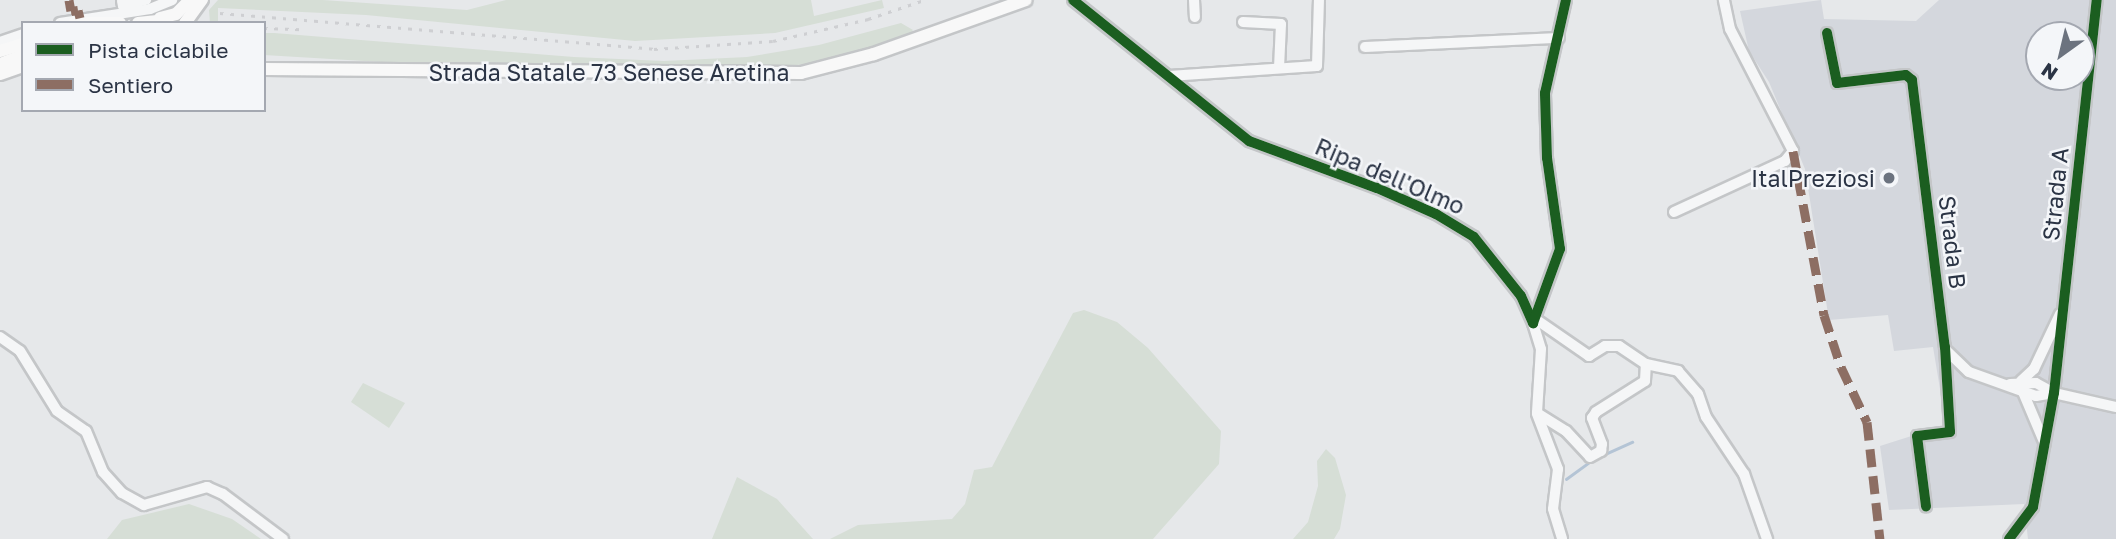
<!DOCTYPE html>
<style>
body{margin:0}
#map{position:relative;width:2116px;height:539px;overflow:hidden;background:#e6e8ea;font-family:"Golos Text",sans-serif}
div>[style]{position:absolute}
.built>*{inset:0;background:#d4d7dd}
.green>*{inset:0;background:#d6ded6}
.stream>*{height:2.5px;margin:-1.25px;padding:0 1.25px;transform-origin:1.25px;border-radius:1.25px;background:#b4c4d5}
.roads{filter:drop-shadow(2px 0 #c4c6c8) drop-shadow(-2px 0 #c4c6c8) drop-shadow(0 2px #c4c6c8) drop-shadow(0 -2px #c4c6c8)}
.minor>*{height:10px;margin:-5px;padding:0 5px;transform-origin:5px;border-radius:5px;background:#f5f6f7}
.major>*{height:12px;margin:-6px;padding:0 6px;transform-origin:6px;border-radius:6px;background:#f8f8f8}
.rail>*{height:2.5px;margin-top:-1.25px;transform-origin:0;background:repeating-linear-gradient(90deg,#cecfd2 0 3.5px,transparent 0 10.5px)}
.quiet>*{height:9px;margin-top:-4.5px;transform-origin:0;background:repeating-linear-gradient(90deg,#8d6e63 0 18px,transparent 0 27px)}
.cycleway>*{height:10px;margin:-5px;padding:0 5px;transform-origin:5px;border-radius:5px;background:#1b5e20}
.dots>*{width:19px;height:19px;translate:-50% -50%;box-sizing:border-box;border:4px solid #f4f6f9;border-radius:50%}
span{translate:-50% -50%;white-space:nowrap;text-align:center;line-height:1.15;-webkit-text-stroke:5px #f4f6f9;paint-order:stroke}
.street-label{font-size:23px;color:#2b3445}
.poi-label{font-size:23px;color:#2b3445}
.right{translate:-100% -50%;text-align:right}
.legend{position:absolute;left:21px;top:21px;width:245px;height:91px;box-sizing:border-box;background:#f4f6f9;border:2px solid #a4a8b1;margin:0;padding:9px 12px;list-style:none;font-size:21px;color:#2b3445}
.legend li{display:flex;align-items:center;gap:14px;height:35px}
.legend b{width:35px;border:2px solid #a4a8b1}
.north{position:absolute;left:2025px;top:21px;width:70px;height:70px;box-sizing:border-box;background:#f4f6f9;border:2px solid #a4a8b1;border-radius:50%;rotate:214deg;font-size:19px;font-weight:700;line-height:28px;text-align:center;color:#2b3445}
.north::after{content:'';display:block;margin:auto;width:24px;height:32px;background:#6c737f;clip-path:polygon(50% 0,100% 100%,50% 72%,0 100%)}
</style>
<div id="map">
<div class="built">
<i style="clip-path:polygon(evenodd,1821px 0,1824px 19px,1916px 21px,1939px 0,2116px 0,2116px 539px,2028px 539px,2024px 504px,1889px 510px,1880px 446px,1946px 425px,1933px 347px,1894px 351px,1888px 315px,1829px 320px,1805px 169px,1769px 82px,1749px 51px,1740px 11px,1821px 0,2039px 35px,2081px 35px,2081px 77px,2039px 77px,2039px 35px)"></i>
</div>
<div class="green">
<i style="clip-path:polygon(218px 0,323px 0,467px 10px,506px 0,811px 0,814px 16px,882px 0,884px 8px,775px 33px,635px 41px,366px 15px,218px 8px,218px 23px,210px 23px,209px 10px)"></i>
<i style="clip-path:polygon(901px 23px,913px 30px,908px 37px,817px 63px,766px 68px,448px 66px,264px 55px,264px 33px,274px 33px,574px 57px,664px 61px,747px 57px,819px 45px)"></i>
<i style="clip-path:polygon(1084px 310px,1117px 322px,1148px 348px,1221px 431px,1219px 464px,1153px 539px,830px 539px,858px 525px,952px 519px,965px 504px,974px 470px,992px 467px,1073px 313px)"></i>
<i style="clip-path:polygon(363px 383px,405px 403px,389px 428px,351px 402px)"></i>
<i style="clip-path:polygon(1326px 449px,1335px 458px,1346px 495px,1340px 529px,1334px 539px,1293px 539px,1308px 522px,1318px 486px,1317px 461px)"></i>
<i style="clip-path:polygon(737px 477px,777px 499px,813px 539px,712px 539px)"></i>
<i style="clip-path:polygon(189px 504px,232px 519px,261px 539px,107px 539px,122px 520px)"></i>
</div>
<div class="stream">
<i style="left:1566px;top:479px;width:32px;rotate:-36deg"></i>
<i style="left:1592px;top:460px;width:44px;rotate:-24.2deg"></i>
</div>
<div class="roads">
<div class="minor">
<i style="left:1073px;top:0;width:226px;rotate:38.7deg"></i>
<i style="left:1249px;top:141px;width:136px;rotate:20.2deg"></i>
<i style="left:1377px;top:188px;width:64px;rotate:23.8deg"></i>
<i style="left:1436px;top:214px;width:44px;rotate:31.2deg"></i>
<i style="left:1474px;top:237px;width:75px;rotate:51.5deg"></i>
<i style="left:1521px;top:296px;width:30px;rotate:66deg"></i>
<i style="left:1533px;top:323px;width:79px;rotate:-70deg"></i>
<i style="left:1560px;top:249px;width:92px;rotate:-98.1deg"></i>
<i style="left:1547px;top:158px;width:65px;rotate:-91.8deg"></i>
<i style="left:1545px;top:93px;width:95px;rotate:-77.3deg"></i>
<i style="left:1194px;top:0;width:17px;rotate:87deg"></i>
<i style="left:122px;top:1px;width:5px;rotate:79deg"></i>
<i style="left:123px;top:6px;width:24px;rotate:-15deg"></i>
<i style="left:1243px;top:22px;width:38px;rotate:3deg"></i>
<i style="left:1281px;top:24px;width:44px;rotate:92.6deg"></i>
<i style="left:60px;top:23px;width:91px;rotate:-8.8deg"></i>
<i style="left:150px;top:9px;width:24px;rotate:-22deg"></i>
<i style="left:1827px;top:33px;width:51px;rotate:78.7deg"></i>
<i style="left:1837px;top:83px;width:69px;rotate:-6.6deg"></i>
<i style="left:1906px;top:75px;width:8px;rotate:40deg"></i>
<i style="left:1912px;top:80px;width:269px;rotate:83deg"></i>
<i style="left:1945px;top:347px;width:85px;rotate:86.6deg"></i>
<i style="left:1950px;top:432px;width:33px;rotate:173deg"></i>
<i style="left:1917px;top:436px;width:71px;rotate:82.7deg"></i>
<i style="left:0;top:42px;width:24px;rotate:-19deg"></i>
<i style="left:1365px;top:47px;width:194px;rotate:-2.7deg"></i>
<i style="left:1169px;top:76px;width:148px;rotate:-3.9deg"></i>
<i style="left:1317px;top:66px;width:66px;rotate:-88.3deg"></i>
<i style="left:1674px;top:212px;width:122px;rotate:-24.7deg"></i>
<i style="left:1785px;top:161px;width:13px;rotate:-51deg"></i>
<i style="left:1793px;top:151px;width:137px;rotate:-117.3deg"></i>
<i style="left:1730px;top:29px;width:30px;rotate:-102deg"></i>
<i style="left:1534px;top:318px;width:67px;rotate:34.6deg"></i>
<i style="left:1589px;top:356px;width:19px;rotate:-32deg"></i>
<i style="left:1605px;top:346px;width:14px"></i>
<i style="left:1619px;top:346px;width:32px;rotate:34deg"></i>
<i style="left:1533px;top:323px;width:27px;rotate:73deg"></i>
<i style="left:1541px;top:349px;width:64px;rotate:93.6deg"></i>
<i style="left:1537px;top:413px;width:34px;rotate:32deg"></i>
<i style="left:1566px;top:431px;width:35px;rotate:47deg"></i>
<i style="left:1590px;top:457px;width:13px;rotate:-29deg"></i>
<i style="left:1601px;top:451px;width:7px;rotate:-82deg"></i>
<i style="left:1602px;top:444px;width:28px;rotate:-111deg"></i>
<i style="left:1592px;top:418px;width:7px;rotate:-56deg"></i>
<i style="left:1596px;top:412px;width:58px;rotate:-32.3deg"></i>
<i style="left:1645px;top:381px;width:17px;rotate:-87deg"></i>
<i style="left:1646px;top:364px;width:33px;rotate:12deg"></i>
<i style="left:1678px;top:371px;width:30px;rotate:49deg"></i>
<i style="left:1698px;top:394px;width:24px;rotate:71deg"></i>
<i style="left:1706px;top:417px;width:69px;rotate:56.3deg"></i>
<i style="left:1744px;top:474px;width:69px;rotate:70.5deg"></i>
<i style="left:0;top:337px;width:24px;rotate:35deg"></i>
<i style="left:20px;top:351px;width:70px;rotate:58.3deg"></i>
<i style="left:57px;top:411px;width:35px;rotate:35deg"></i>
<i style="left:86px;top:431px;width:44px;rotate:67.5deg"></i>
<i style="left:103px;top:472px;width:28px;rotate:48deg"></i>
<i style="left:122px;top:493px;width:25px;rotate:29deg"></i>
<i style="left:144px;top:505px;width:66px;rotate:-15.9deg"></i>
<i style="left:207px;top:487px;width:17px;rotate:24deg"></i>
<i style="left:223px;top:494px;width:75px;rotate:36.9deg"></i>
<i style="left:1947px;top:351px;width:30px;rotate:44deg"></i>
<i style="left:1969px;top:372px;width:71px;rotate:19.7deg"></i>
<i style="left:2036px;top:396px;width:18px;rotate:-9deg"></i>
<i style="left:2021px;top:381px;width:18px;rotate:-43deg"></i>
<i style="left:2034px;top:369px;width:61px;rotate:-64.7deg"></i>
<i style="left:2010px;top:384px;width:26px;rotate:-2deg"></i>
<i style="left:2036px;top:383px;width:21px;rotate:29deg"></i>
<i style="left:2054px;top:393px;width:64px;rotate:12.7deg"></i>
<i style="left:2023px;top:392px;width:56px;rotate:67.1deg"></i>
<i style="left:1537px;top:414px;width:59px;rotate:69.1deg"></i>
<i style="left:1558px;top:469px;width:40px;rotate:97.1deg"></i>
<i style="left:1553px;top:509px;width:31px;rotate:73deg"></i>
<i style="left:2009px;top:539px;width:40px;rotate:-53deg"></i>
<i style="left:2033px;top:507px;width:116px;rotate:-79.6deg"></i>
<i style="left:2054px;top:393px;width:395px;rotate:-83.8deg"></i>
</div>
<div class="major">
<i style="left:160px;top:18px;width:16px;rotate:-14deg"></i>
<i style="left:176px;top:14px;width:20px;rotate:-45deg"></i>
<i style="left:74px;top:23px;width:46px"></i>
<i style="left:138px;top:23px;width:27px;rotate:-6deg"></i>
<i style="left:185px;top:23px;width:29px;rotate:-54deg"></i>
<i style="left:0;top:51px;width:24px;rotate:-17deg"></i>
<i style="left:0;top:64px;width:25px;rotate:-21deg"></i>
<i style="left:264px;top:69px;width:537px;rotate:0.43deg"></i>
<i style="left:801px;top:73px;width:75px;rotate:-14.6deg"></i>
<i style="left:874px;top:54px;width:161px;rotate:-19.6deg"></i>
<i style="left:0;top:74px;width:24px;rotate:-19deg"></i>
</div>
</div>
<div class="rail">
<i style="left:220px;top:13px;width:435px;rotate:4.7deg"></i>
<i style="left:654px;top:49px;width:119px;rotate:-3.8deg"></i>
<i style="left:773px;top:41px;width:98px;rotate:-13deg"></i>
<i style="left:868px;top:19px;width:59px;rotate:-18.7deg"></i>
<i style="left:264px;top:28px;width:38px;rotate:2deg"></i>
</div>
<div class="quiet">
<i style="left:69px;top:0;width:11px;rotate:80deg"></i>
<i style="left:71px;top:11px;width:7px;rotate:-8deg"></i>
<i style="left:78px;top:10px;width:8px;rotate:76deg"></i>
<i style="left:1793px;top:151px;width:167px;rotate:79.3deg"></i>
<i style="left:1824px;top:315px;width:55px;rotate:71.9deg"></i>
<i style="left:1841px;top:367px;width:61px;rotate:64.7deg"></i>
<i style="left:1867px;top:422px;width:118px;rotate:83.7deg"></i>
</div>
<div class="cycleway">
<i style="left:1073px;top:0;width:226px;rotate:38.7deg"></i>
<i style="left:1249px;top:141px;width:136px;rotate:20.2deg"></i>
<i style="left:1377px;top:188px;width:64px;rotate:23.8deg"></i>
<i style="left:1436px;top:214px;width:44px;rotate:31.2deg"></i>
<i style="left:1474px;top:237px;width:75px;rotate:51.5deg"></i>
<i style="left:1521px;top:296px;width:30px;rotate:66deg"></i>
<i style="left:1533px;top:323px;width:79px;rotate:-70deg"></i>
<i style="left:1560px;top:249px;width:92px;rotate:-98.1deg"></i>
<i style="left:1547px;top:158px;width:65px;rotate:-91.8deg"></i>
<i style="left:1545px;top:93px;width:95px;rotate:-77.3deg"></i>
<i style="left:1827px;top:33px;width:51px;rotate:78.7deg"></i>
<i style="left:1837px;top:83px;width:69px;rotate:-6.6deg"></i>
<i style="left:1906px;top:75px;width:8px;rotate:40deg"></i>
<i style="left:1912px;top:80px;width:269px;rotate:83deg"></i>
<i style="left:1945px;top:347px;width:85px;rotate:86.6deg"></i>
<i style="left:1950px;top:432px;width:33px;rotate:173deg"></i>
<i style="left:1917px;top:436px;width:71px;rotate:82.7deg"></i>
<i style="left:2009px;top:539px;width:40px;rotate:-53deg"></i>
<i style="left:2033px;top:507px;width:116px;rotate:-79.6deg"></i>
<i style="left:2054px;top:393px;width:395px;rotate:-83.8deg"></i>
</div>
<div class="dots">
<i style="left:1889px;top:178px;background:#6c737f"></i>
</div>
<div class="street-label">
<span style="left:609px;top:72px">Strada Statale 73 Senese Aretina</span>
<span style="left:1390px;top:176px;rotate:23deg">Ripa dell'Olmo</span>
<span style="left:2055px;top:194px;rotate:-84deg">Strada A</span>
<span style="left:1953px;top:242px;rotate:83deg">Strada B</span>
</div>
<div class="poi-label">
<span class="right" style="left:1875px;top:178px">ItalPreziosi</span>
</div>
<ul class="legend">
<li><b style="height:9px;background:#1b5e20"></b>Pista ciclabile</li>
<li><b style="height:9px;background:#8d6e63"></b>Sentiero</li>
</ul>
<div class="north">N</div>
</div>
